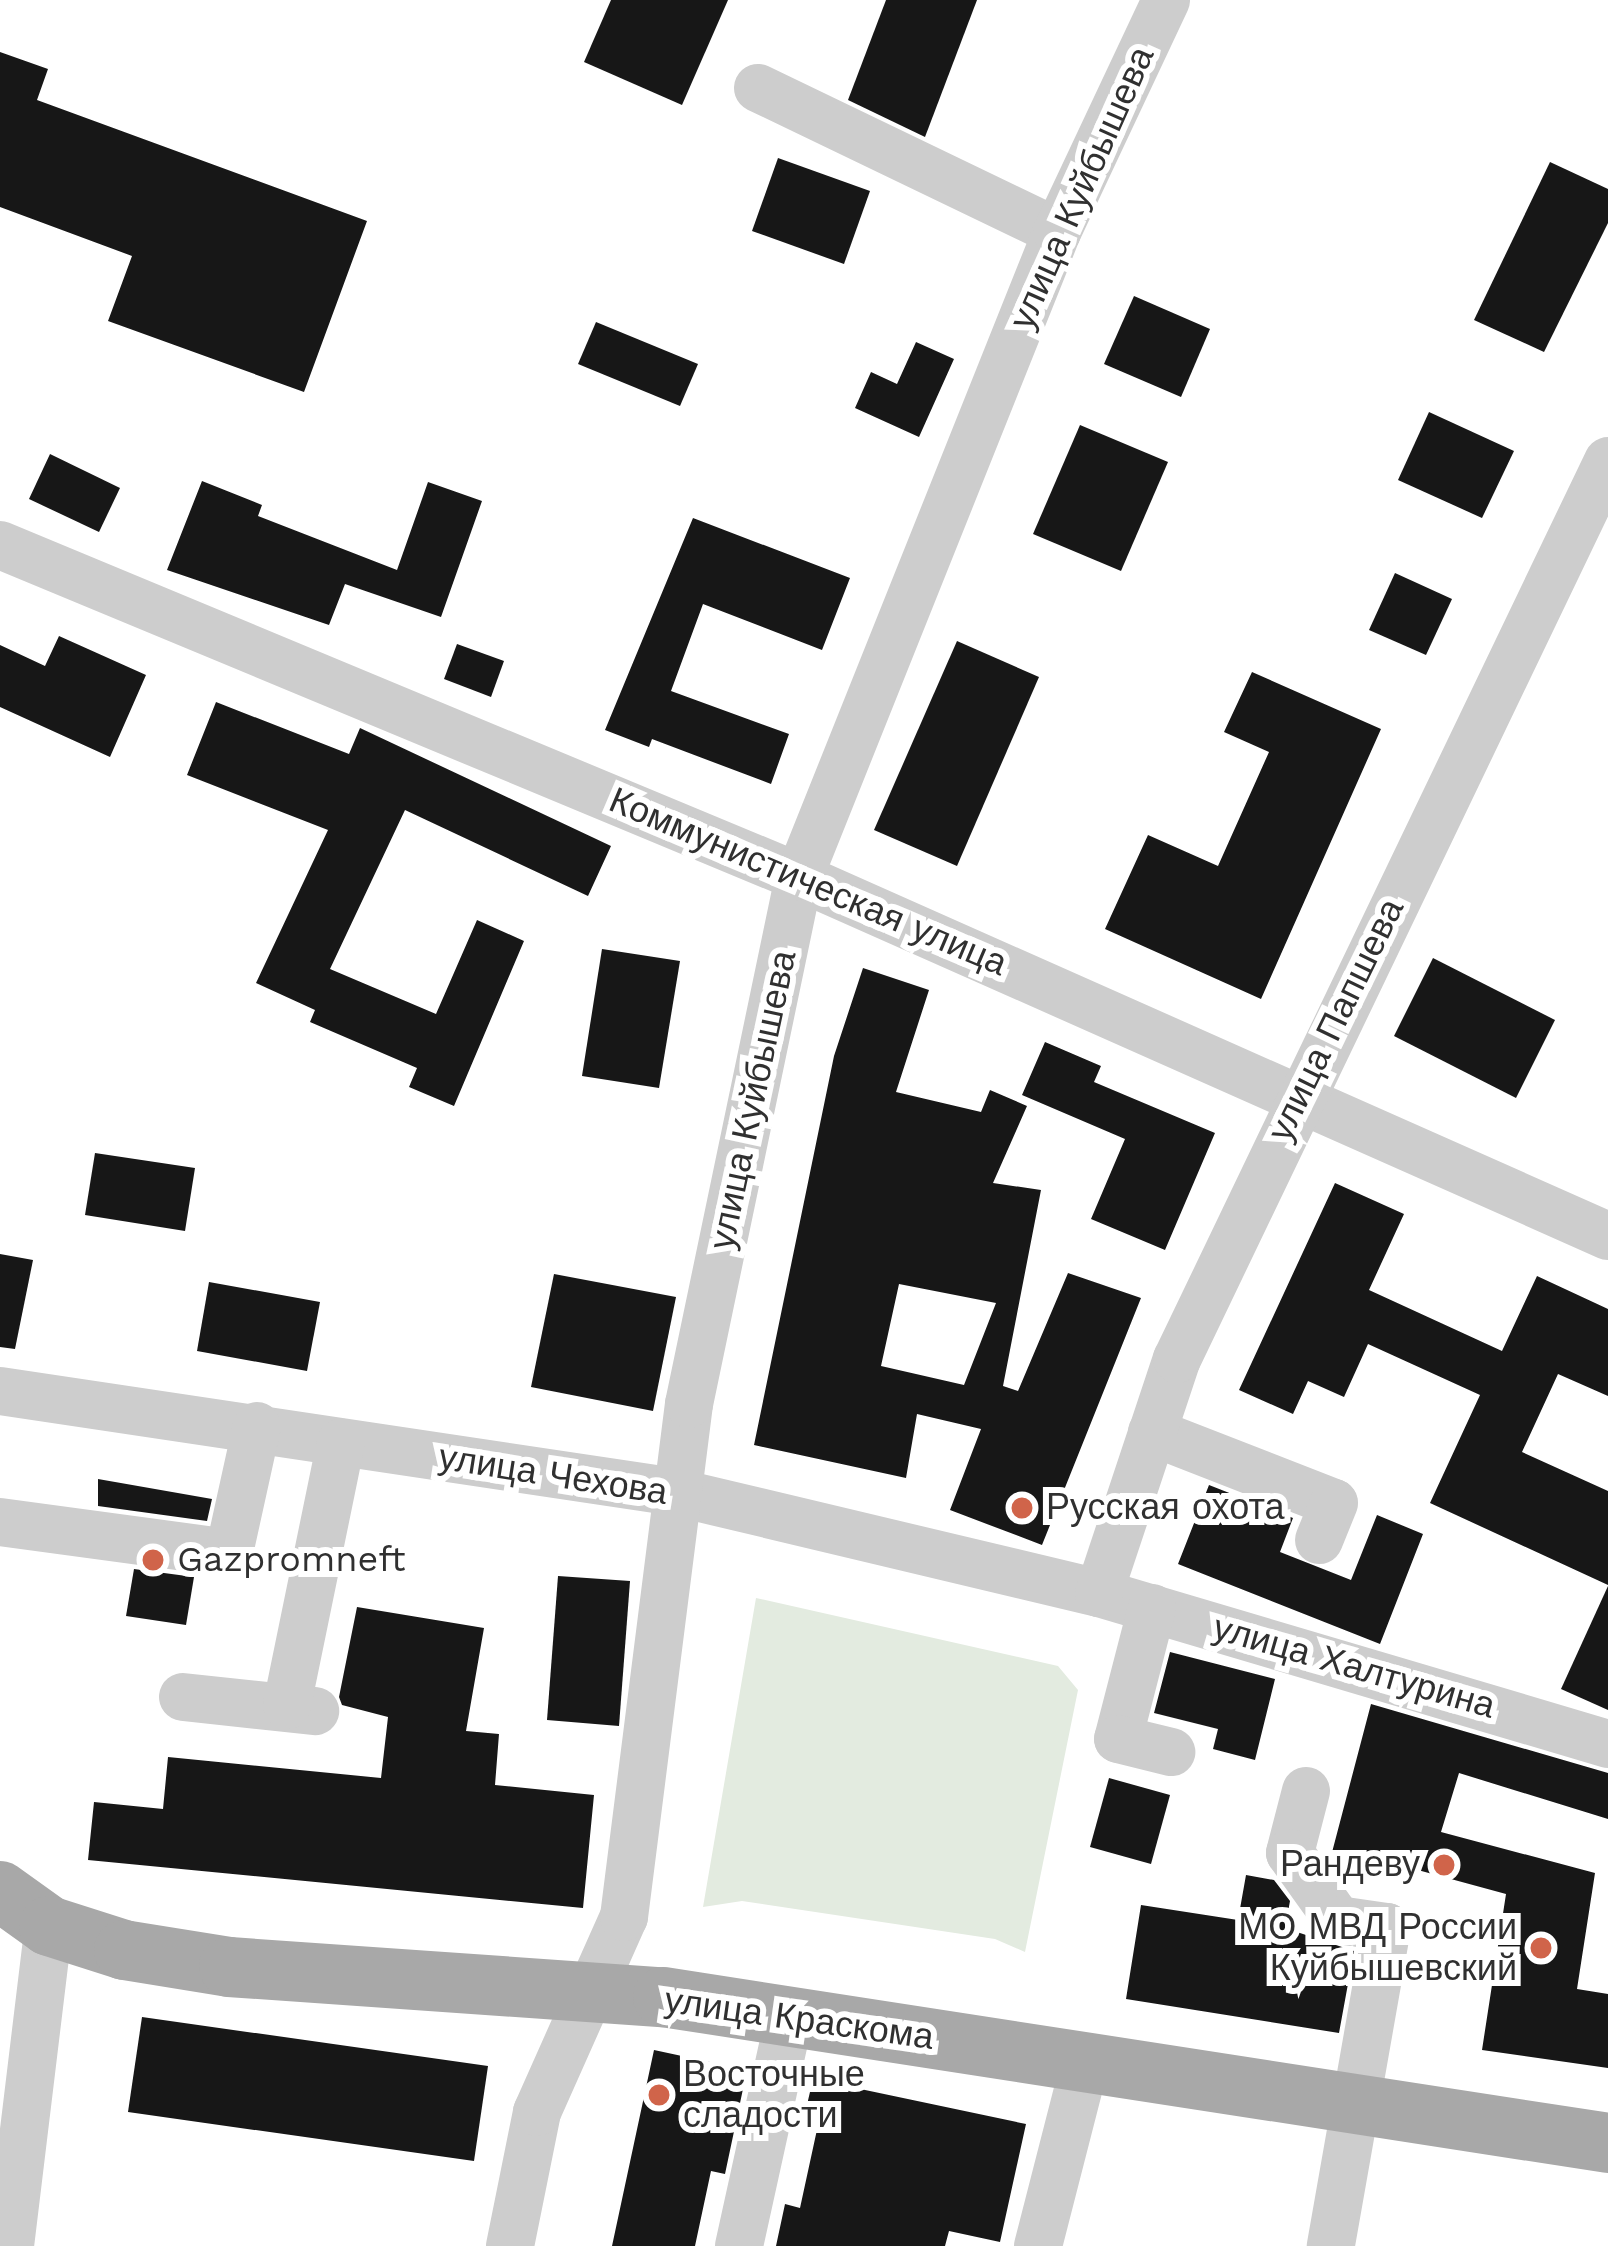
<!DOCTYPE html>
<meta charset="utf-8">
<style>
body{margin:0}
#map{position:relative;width:1608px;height:2246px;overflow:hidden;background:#fff;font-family:"Work Sans",sans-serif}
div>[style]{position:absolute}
.green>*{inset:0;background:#e3ebe0}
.building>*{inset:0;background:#171717}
.minor>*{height:48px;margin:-24px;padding:0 24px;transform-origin:24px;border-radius:24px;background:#cdcdcd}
.major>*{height:60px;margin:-30px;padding:0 30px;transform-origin:30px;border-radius:30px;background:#a8a8a8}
.dots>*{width:33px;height:33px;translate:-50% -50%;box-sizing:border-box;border:6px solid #fff;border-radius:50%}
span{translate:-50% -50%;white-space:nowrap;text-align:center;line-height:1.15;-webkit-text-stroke:12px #fff;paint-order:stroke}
.street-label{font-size:36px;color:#303030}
.poi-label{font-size:36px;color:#303030}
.left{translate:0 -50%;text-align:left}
.right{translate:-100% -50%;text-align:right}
</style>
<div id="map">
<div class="green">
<i style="clip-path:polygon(756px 1598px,1058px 1666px,1078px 1690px,1025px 1952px,995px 1939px,742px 1901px,703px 1907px)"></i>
</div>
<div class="building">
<i style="clip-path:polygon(611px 0,728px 0,682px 105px,584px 62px)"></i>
<i style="clip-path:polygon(886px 0,977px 0,925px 137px,848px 100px)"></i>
<i style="clip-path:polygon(0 52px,48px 69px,37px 100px,367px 221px,304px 392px,108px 321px,132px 256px,0 207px)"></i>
<i style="clip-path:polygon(778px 158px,870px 191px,844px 264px,752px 231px)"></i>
<i style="clip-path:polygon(1550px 162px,1608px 189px,1608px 223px,1544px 352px,1474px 320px)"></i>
<i style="clip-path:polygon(1134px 296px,1210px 329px,1181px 397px,1104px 364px)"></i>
<i style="clip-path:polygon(596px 322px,698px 364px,680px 406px,578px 364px)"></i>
<i style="clip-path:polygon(916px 342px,954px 359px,919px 437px,855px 408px,871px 372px,897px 384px)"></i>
<i style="clip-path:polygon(1429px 412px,1514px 451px,1482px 518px,1398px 480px)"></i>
<i style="clip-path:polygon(1080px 425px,1168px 462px,1121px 571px,1033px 534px)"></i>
<i style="clip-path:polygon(50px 454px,120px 488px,99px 532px,29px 499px)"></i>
<i style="clip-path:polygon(202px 481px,262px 505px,258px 516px,397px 570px,428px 482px,482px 501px,441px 617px,345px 584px,329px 625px,167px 570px)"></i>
<i style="clip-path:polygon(693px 518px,850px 578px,822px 650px,703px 604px,671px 691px,789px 734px,771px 784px,652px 739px,649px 747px,605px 730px)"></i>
<i style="clip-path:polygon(1395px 573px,1452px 599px,1426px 655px,1369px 630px)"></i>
<i style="clip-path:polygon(59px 636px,146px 675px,110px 757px,0 707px,0 645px,45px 666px)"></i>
<i style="clip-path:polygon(957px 641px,1039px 677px,957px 866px,874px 830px)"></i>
<i style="clip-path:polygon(457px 644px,504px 661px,491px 697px,444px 679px)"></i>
<i style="clip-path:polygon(1252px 672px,1381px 729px,1261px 999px,1105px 929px,1148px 835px,1218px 866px,1269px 752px,1224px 732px)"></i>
<i style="clip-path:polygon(216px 702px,349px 754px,360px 728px,611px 846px,588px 896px,405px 810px,330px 969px,436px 1014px,477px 920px,524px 941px,454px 1106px,409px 1087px,417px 1068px,310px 1022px,315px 1010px,256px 983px,328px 830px,187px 775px)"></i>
<i style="clip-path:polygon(602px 949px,680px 961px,659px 1088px,582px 1076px)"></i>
<i style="clip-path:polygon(1433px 958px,1555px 1020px,1516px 1098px,1394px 1036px)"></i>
<i style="clip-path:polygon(evenodd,863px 968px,929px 990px,896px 1092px,981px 1112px,990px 1090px,1027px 1106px,993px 1183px,1041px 1190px,1003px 1386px,1018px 1391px,1068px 1273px,1141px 1298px,1042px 1545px,950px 1510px,981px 1429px,917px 1414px,906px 1478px,754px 1445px,834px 1056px,863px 968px,899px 1284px,996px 1303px,964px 1385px,881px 1366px,899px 1284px)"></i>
<i style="clip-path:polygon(1045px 1042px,1101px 1066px,1094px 1082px,1215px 1133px,1165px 1250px,1091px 1219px,1125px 1139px,1022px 1095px)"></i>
<i style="clip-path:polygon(95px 1153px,195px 1168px,185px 1231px,85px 1215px)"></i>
<i style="clip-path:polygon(1335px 1183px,1404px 1214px,1369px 1290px,1502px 1351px,1537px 1276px,1608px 1309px,1608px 1396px,1558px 1374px,1522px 1452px,1608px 1491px,1608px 1585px,1430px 1503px,1480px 1395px,1368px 1344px,1344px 1397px,1308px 1381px,1293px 1414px,1239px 1390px)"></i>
<i style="clip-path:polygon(0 1254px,33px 1260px,15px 1349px,0 1347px)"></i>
<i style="clip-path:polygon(554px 1274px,676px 1297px,653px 1411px,531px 1387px)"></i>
<i style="clip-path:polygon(209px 1282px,320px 1302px,307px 1371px,197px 1351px)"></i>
<i style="clip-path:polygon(98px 1479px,212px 1499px,207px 1521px,98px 1506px)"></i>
<i style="clip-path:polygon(1209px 1485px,1293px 1518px,1280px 1552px,1351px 1580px,1377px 1515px,1423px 1534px,1380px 1644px,1178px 1564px)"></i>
<i style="clip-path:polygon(134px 1569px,194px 1577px,186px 1625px,126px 1616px)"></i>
<i style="clip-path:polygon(558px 1576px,630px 1581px,619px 1726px,547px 1720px)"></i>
<i style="clip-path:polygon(1608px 1586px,1608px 1710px,1561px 1689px)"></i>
<i style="clip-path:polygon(357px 1607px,484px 1628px,466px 1731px,499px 1734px,495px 1785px,594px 1795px,583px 1908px,88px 1860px,94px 1802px,163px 1809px,168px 1757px,381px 1778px,388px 1717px,342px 1705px,339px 1697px)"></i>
<i style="clip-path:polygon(1170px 1652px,1275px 1679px,1255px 1760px,1213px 1749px,1218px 1729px,1154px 1713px)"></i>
<i style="clip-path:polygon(1371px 1704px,1608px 1773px,1608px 1819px,1459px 1773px,1441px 1832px,1595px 1873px,1577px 1989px,1608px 1994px,1608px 2068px,1482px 2050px,1506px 1894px,1381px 1860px,1376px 1881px,1338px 1871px,1330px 1860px)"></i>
<i style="clip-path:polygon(1109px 1778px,1170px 1795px,1151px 1864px,1090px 1847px)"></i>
<i style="clip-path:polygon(1246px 1875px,1274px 1880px,1290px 1901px,1285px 1928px,1354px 1951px,1339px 2033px,1126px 1999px,1141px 1905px,1238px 1920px)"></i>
<i style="clip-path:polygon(142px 2017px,488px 2066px,474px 2161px,128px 2112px)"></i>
<i style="clip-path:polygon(654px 2050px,747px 2070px,725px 2174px,711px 2171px,695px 2246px,612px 2246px)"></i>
<i style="clip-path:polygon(813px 2079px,1026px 2124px,1000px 2242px,949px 2231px,945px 2246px,776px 2246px,785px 2204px,800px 2208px,818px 2125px,803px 2122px)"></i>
</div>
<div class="minor">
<i style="left:758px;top:88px;width:332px;rotate:25.7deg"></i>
<i style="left:0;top:545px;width:865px;rotate:22.56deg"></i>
<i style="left:799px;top:877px;width:885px;rotate:23.93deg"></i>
<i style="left:0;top:1391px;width:683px;rotate:8.51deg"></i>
<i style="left:675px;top:1492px;width:436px;rotate:13.4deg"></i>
<i style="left:1099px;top:1593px;width:531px;rotate:16.52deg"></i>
<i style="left:1152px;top:1432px;width:195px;rotate:21.3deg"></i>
<i style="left:1334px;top:1503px;width:40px;rotate:112deg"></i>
<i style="left:0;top:1522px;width:231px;rotate:7.7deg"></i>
<i style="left:229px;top:1553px;width:130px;rotate:-77.6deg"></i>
<i style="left:1099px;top:1593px;width:247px;rotate:-71.6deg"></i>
<i style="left:1177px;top:1359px;width:996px;rotate:-64.36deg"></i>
<i style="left:1152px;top:1608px;width:135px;rotate:104.5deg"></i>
<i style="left:1118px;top:1739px;width:55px;rotate:13.8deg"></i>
<i style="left:183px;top:1697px;width:133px;rotate:6.1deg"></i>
<i style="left:287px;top:1705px;width:268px;rotate:-78.4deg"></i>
<i style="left:1306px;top:1791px;width:64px;rotate:104.5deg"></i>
<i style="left:1290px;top:1853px;width:82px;rotate:54.4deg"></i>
<i style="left:1338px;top:1920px;width:49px;rotate:8.1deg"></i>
<i style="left:1387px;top:1927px;width:324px;rotate:100deg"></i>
<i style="left:10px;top:2246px;width:322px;rotate:-83.1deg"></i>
<i style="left:510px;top:2246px;width:137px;rotate:-78.6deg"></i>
<i style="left:537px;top:2112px;width:214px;rotate:-66deg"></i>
<i style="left:624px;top:1917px;width:517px;rotate:-82.78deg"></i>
<i style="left:689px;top:1404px;width:538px;rotate:-78.21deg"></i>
<i style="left:799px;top:877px;width:695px;rotate:-68.2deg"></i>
<i style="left:1057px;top:232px;width:256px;rotate:-64.8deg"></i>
<i style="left:739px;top:2246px;width:238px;rotate:-77.6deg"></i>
<i style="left:1038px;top:2246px;width:189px;rotate:-75.6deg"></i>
</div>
<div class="major">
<i style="left:0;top:1891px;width:60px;rotate:35.5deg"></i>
<i style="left:49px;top:1926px;width:79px;rotate:17.7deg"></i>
<i style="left:124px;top:1950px;width:106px;rotate:9.2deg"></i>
<i style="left:229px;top:1967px;width:435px;rotate:4deg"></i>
<i style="left:663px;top:1997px;width:956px;rotate:8.78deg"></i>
</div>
<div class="dots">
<i style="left:1022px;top:1508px;background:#d0644a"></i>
<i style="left:153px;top:1560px;background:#d0644a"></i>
<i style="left:1444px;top:1865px;background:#d0644a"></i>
<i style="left:1541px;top:1948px;background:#d0644a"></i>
<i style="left:659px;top:2095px;background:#d0644a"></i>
</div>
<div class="street-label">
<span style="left:1082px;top:188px;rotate:-66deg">улица Куйбышева</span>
<span style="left:808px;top:882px;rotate:23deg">Коммунистическая улица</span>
<span style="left:1336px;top:1020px;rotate:-64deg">улица Папшева</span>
<span style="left:753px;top:1100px;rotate:-78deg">улица Куйбышева</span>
<span style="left:553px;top:1475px;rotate:9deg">улица Чехова</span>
<span style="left:1354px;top:1667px;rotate:16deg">улица Халтурина</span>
<span style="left:799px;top:2019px;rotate:8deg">улица Краскома</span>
</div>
<div class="poi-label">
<span class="left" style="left:1046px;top:1508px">Русская охота</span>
<span class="left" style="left:177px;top:1560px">Gazpromneft</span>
<span class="right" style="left:1420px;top:1865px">Рандеву</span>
<span class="right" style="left:1517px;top:1948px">МО МВД России<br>Куйбышевский</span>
<span class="left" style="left:683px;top:2095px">Восточные<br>сладости</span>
</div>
</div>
